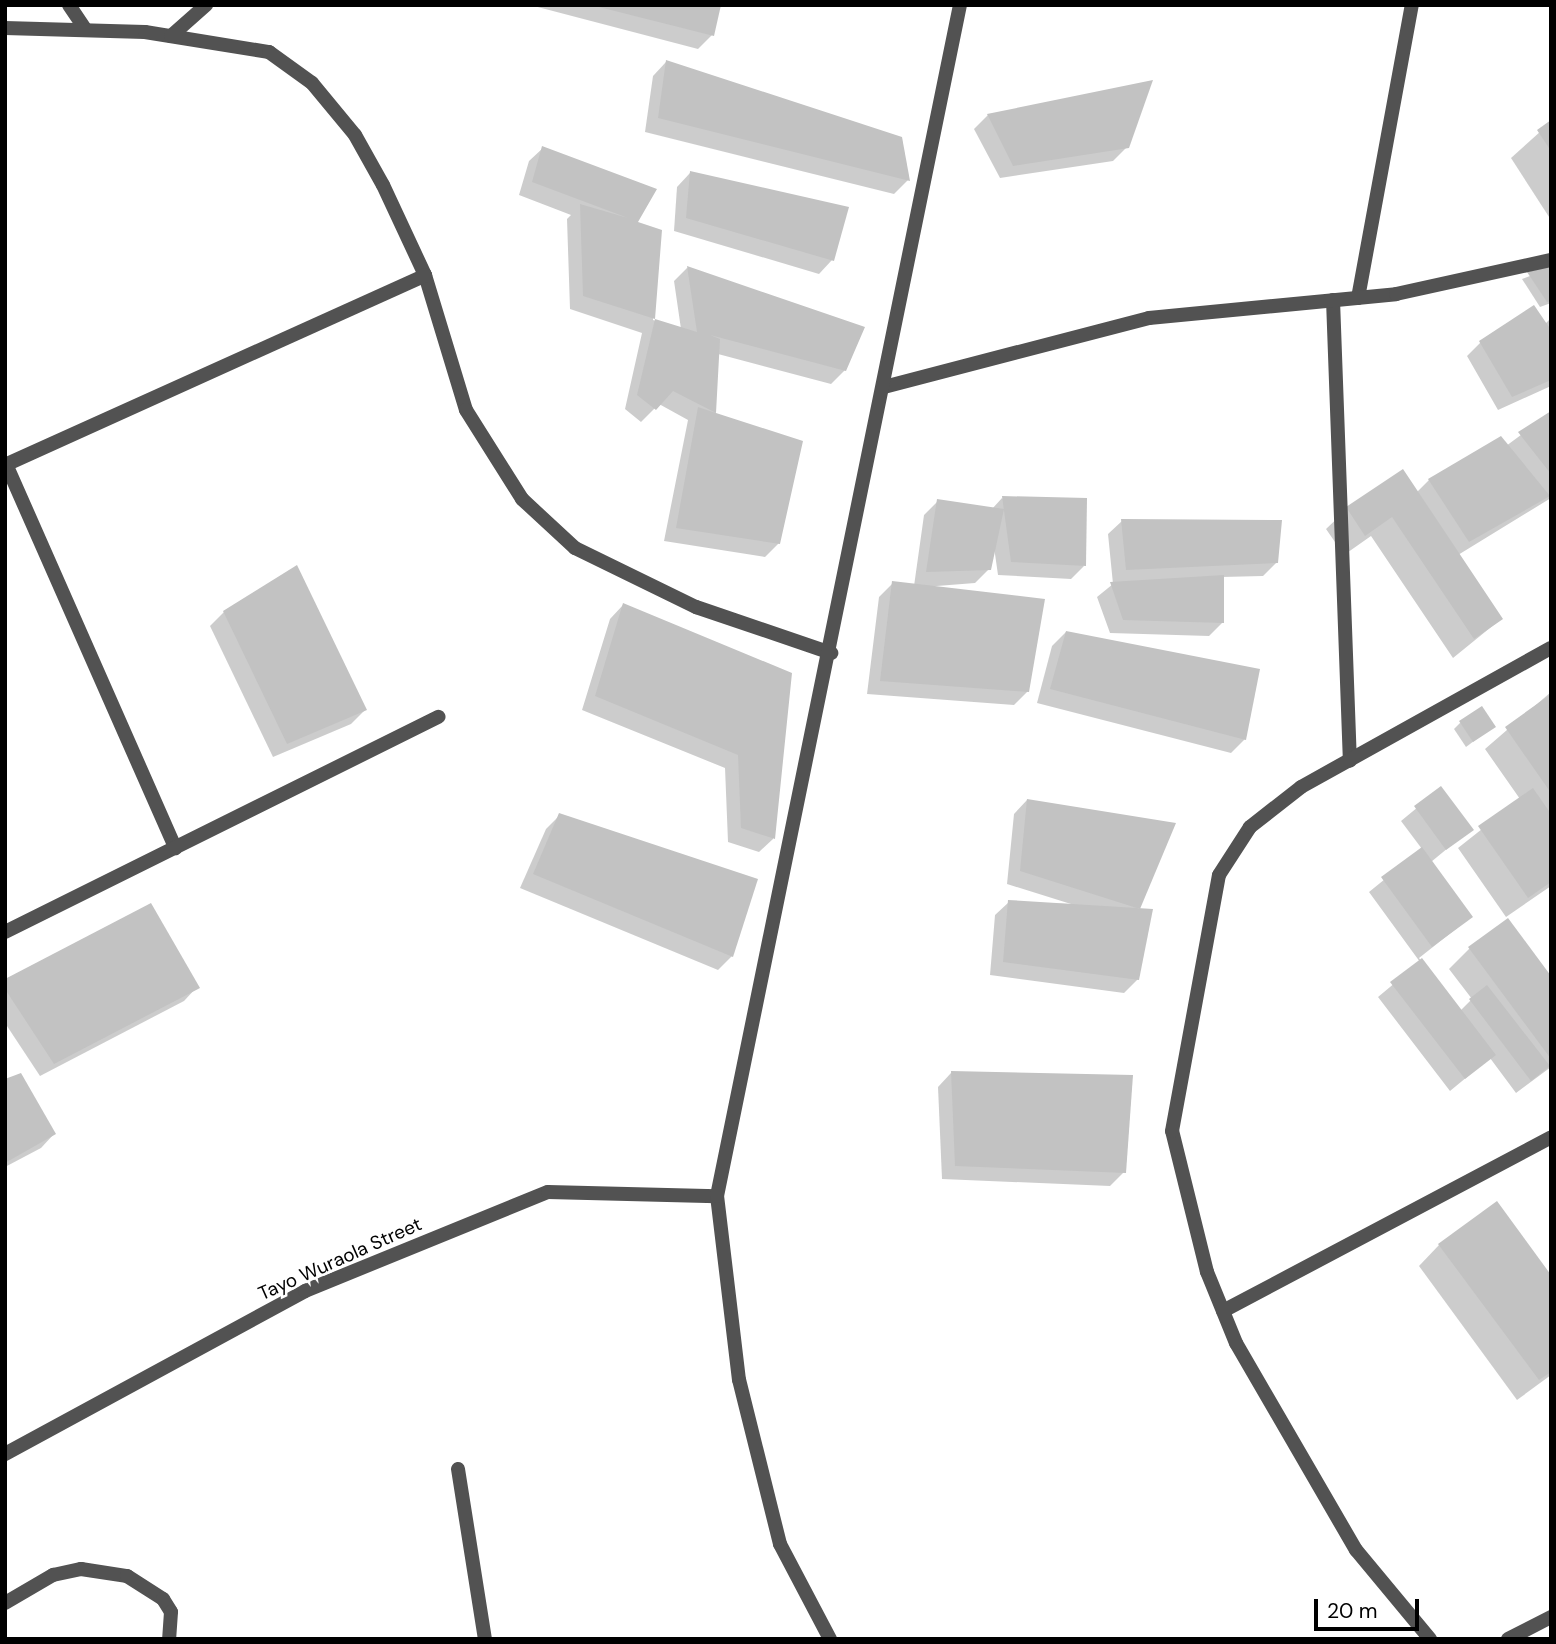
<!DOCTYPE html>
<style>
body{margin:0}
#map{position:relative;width:1556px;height:1644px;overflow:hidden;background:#fff;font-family:"DM Sans",sans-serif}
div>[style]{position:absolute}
.shadow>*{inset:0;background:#0003}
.building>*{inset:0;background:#c2c2c2}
.street>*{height:14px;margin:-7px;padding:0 7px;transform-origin:7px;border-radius:7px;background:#525252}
span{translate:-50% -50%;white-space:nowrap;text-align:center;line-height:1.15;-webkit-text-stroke:5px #fff;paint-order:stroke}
.street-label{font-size:19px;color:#000}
.frame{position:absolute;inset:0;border:7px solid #000;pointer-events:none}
.scale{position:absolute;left:1314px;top:1599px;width:105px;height:32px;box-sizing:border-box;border:4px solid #000;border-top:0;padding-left:9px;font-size:21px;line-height:24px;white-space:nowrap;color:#000;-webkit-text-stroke:5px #fff;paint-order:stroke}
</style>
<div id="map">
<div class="shadow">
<i style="clip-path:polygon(530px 5px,719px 5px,712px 35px,698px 49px)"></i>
<i style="clip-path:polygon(666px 62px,908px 180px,894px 194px,645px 132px,653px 76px)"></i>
<i style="clip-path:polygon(1150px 82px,1127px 147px,1113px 161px,1000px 178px,974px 129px,988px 115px)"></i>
<i style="clip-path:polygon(1551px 122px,1551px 220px,1511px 158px)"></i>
<i style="clip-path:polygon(543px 148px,636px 223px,661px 231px,653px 320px,681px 329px,674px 281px,687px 268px,862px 328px,845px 370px,831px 384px,718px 354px,715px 415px,779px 543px,765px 557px,664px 541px,688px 420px,659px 404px,641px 422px,625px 409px,642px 333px,570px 309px,567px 219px,571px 215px,519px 195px,529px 161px)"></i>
<i style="clip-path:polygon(690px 173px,832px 260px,819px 274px,674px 231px,677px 187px)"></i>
<i style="clip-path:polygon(1551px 268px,1551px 303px,1540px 307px,1522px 279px)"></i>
<i style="clip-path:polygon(1551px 318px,1551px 386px,1498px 410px,1467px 356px,1481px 342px,1545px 324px)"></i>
<i style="clip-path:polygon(1551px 413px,1551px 498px,1458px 555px,1501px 619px,1453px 658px,1371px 536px,1344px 555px,1326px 529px,1347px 509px,1416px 493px,1429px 480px,1506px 446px)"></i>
<i style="clip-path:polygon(1002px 498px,1084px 566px,1071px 579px,998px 575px,994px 547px,989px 569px,975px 583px,924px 587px,1028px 691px,1014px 705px,867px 694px,879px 597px,893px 583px,914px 586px,924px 515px,938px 501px,992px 509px)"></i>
<i style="clip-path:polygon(1122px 521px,1277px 562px,1263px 576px,1222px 577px,1223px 622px,1209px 636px,1110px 633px,1097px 597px,1113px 584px,1108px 534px)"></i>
<i style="clip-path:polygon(623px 605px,790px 674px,773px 839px,759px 852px,728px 842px,725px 768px,582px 710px,610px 619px)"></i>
<i style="clip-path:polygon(224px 612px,365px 710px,351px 724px,273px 757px,210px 626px)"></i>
<i style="clip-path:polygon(1066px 632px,1245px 739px,1231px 753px,1037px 703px,1052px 646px)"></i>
<i style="clip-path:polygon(1551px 692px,1551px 886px,1506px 917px,1458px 848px,1520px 799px,1485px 749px)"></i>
<i style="clip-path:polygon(1460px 723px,1494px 726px,1466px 747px,1454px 729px)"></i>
<i style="clip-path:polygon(1441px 788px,1471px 829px,1431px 862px,1471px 917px,1419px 958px,1460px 1011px,1472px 999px,1449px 969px,1470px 948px,1551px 979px,1551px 1067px,1516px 1093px,1490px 1058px,1450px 1091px,1378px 997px,1420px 962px,1369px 892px,1422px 849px,1401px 821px)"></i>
<i style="clip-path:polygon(1027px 800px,1174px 824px,1137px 910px,1138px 979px,1124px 993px,990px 975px,995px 915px,1009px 902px,1071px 904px,1007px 884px,1014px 814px)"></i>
<i style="clip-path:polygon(560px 815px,732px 956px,718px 970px,520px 888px,546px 829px)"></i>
<i style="clip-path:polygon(5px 981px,197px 987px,184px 1001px,40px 1076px,5px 1023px)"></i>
<i style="clip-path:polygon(951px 1073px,1124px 1172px,1110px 1186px,942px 1179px,938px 1087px)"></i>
<i style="clip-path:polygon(5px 1081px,54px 1134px,41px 1148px,5px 1167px)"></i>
<i style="clip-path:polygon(1439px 1245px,1551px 1278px,1551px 1375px,1517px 1400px,1419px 1266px)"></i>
</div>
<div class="building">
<i style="clip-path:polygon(591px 5px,721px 5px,714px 36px)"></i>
<i style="clip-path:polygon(666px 60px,902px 137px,910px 181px,658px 118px)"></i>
<i style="clip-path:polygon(1153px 80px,1129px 148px,1013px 166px,987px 114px)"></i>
<i style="clip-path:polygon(1551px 120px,1551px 151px,1537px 130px)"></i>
<i style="clip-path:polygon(542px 146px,657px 189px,638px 222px,662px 230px,655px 319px,583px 296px,580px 204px,628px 218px,532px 182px)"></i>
<i style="clip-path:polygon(690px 171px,849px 207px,834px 261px,686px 218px)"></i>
<i style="clip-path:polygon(687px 266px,865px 327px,846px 371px,710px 335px,720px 339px,716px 413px,803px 441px,780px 544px,676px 528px,698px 407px,716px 413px,673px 391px,656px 410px,637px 395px,655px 319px,697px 332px)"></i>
<i style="clip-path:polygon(1551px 266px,1551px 301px,1547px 302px,1527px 272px)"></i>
<i style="clip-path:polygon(1534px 305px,1551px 330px,1551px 380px,1512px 397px,1479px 341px)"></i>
<i style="clip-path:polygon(1551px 411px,1551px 474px,1518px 432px)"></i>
<i style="clip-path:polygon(1501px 436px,1550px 496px,1469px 542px,1428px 479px)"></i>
<i style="clip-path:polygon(1403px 469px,1503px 619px,1474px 639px,1392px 517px,1365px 536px,1346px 507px)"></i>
<i style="clip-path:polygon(1002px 496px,1087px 498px,1086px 566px,1011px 562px)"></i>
<i style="clip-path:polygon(937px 499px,1004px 509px,991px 570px,926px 572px)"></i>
<i style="clip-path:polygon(1121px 519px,1282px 520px,1278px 563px,1126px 570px)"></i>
<i style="clip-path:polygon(297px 565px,367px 710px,287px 744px,223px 611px)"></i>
<i style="clip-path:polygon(1224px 575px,1224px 623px,1123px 620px,1110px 582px)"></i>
<i style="clip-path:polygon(892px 581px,1045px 599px,1029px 692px,880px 681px)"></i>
<i style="clip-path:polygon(623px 603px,792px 673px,775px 839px,741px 828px,738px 755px,595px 696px)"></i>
<i style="clip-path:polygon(1066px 631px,1260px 669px,1246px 740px,1050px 689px)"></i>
<i style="clip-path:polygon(1551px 694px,1551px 793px,1505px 727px)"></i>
<i style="clip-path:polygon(1482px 706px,1496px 727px,1473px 742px,1459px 721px)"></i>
<i style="clip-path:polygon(1441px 786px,1474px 830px,1446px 850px,1414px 806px)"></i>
<i style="clip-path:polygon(1533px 788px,1551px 814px,1551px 882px,1528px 898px,1478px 826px)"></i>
<i style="clip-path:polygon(1027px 799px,1176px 823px,1140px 909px,1020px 871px)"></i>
<i style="clip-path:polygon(559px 813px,758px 879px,733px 957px,533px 874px)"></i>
<i style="clip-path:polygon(1422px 847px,1473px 917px,1432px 947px,1381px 877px)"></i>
<i style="clip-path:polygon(1008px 900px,1153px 909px,1139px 980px,1003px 962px)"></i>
<i style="clip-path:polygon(151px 903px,200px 988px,54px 1064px,5px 989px,5px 979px)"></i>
<i style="clip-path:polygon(1508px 918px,1551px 976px,1551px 1059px,1468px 947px)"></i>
<i style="clip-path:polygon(1422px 958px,1496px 1055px,1465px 1079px,1390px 982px)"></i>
<i style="clip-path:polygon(1487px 985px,1550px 1066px,1531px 1081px,1469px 999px)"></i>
<i style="clip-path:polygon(951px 1071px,1133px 1075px,1126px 1173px,955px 1166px)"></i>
<i style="clip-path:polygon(21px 1073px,56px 1134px,5px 1163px,5px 1079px)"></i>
<i style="clip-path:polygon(1497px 1201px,1551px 1275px,1551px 1372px,1539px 1380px,1438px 1244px)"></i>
</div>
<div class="street">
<i style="left:69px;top:5px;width:30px;rotate:56deg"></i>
<i style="left:5px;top:28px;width:140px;rotate:1.6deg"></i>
<i style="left:145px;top:32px;width:126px;rotate:9.2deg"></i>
<i style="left:269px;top:52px;width:53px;rotate:35.8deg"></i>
<i style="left:312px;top:83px;width:67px;rotate:50.4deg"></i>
<i style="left:355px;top:135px;width:57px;rotate:60.8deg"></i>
<i style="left:383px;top:185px;width:99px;rotate:65deg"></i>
<i style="left:425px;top:275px;width:141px;rotate:73.1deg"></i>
<i style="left:466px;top:410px;width:105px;rotate:57.8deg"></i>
<i style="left:522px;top:499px;width:72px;rotate:42.8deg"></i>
<i style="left:575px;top:548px;width:135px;rotate:26deg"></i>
<i style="left:696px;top:607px;width:143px;rotate:18.8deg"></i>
<i style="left:171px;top:36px;width:47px;rotate:-41.5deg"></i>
<i style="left:1358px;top:298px;width:298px;rotate:-79.6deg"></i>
<i style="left:1333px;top:300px;width:461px;rotate:87.9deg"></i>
<i style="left:884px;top:387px;width:274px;rotate:-14.6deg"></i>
<i style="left:1149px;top:318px;width:248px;rotate:-5.5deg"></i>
<i style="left:1396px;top:294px;width:159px;rotate:-12.4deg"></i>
<i style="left:6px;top:464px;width:420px;rotate:66.2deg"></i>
<i style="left:5px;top:465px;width:461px;rotate:-24.3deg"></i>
<i style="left:5px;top:932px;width:484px;rotate:-26.4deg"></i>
<i style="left:1223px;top:1311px;width:371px;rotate:-27.9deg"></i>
<i style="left:5px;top:1454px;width:341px;rotate:-28.5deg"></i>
<i style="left:305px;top:1291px;width:262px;rotate:-22.2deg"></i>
<i style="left:548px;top:1192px;width:169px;rotate:1.4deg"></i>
<i style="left:458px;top:1469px;width:172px;rotate:81deg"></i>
<i style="left:5px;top:1603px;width:56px;rotate:-30.3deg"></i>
<i style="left:53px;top:1575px;width:29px;rotate:-12deg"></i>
<i style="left:81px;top:1569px;width:47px;rotate:8.7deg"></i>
<i style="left:127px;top:1576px;width:43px;rotate:32.6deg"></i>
<i style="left:163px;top:1599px;width:15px;rotate:58deg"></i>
<i style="left:171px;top:1612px;width:27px;rotate:94deg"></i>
<i style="left:830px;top:1639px;width:107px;rotate:-117.8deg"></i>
<i style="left:780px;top:1544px;width:169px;rotate:-104deg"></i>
<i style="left:739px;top:1380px;width:185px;rotate:-96.8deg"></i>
<i style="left:717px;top:1196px;width:1216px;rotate:-78.47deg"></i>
<i style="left:1430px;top:1639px;width:116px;rotate:-129.7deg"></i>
<i style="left:1356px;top:1550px;width:239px;rotate:-120.1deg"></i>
<i style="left:1236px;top:1343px;width:77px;rotate:-112.2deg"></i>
<i style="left:1207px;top:1272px;width:145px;rotate:-103.9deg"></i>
<i style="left:1172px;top:1131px;width:260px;rotate:-79.6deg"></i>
<i style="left:1219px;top:875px;width:57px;rotate:-57.1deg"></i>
<i style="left:1250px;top:827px;width:65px;rotate:-38.1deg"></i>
<i style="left:1301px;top:787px;width:286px;rotate:-29.1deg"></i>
<i style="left:1508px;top:1639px;width:48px;rotate:-27.1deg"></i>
</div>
<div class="street-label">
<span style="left:340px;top:1259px;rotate:-24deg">Tayo Wuraola Street</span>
</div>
<div class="frame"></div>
<div class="scale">20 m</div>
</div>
